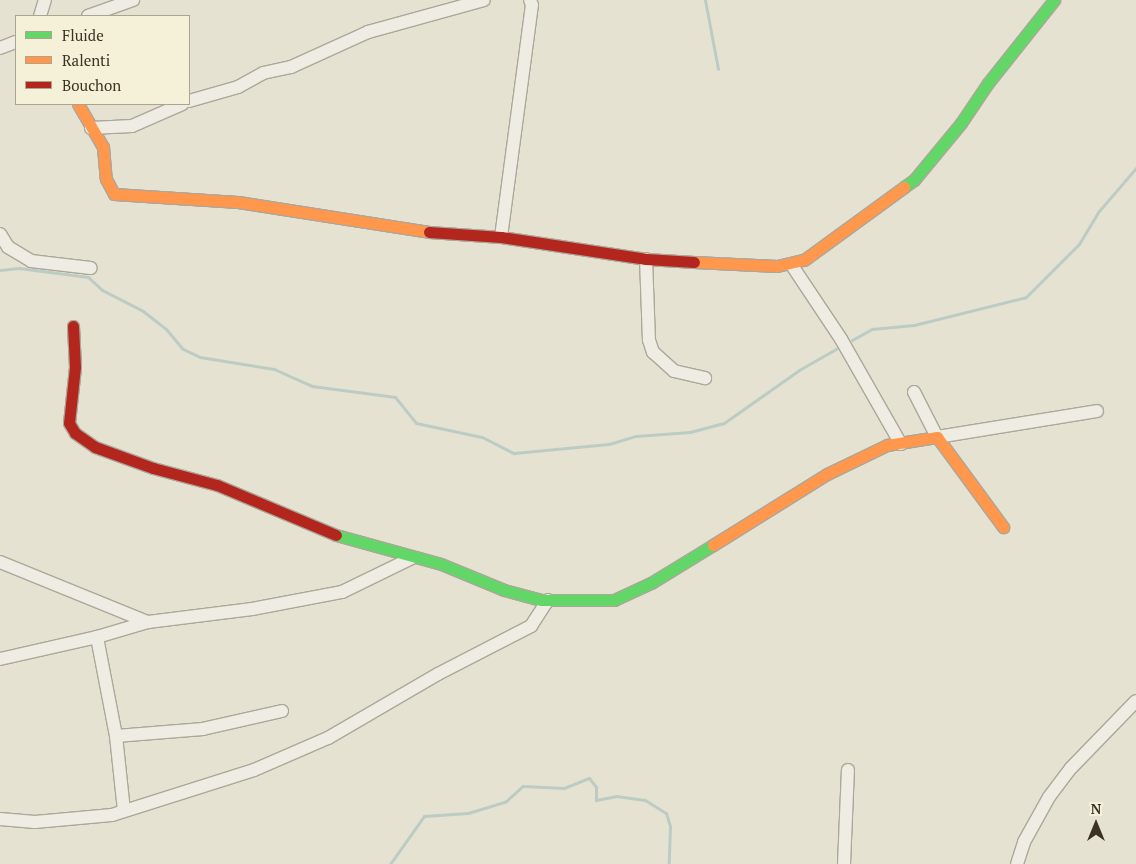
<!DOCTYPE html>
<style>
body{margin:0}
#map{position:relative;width:1136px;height:864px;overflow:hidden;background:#e6e2d2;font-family:"PT Serif",serif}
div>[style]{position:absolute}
.stream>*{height:3px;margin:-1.5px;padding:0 1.5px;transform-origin:1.5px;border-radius:1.5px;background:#bcccc5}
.roads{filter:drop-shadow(1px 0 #aca79a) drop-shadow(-1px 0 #aca79a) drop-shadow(0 1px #aca79a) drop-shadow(0 -1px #aca79a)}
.street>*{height:12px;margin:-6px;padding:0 6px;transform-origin:6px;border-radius:6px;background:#eeece3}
.fast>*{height:11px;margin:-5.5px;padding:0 5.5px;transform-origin:5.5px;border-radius:5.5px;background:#63d668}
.slow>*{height:11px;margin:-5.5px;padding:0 5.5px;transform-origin:5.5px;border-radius:5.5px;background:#ff974d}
.jam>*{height:11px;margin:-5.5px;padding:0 5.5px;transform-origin:5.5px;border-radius:5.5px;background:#b3261e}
span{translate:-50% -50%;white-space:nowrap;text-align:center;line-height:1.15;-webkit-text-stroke:5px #f5f1d9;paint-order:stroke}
.legend{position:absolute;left:15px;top:15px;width:175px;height:90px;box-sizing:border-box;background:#f5f1d9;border:1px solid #aba590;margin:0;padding:6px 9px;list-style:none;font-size:15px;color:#3b3222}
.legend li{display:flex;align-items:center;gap:10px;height:25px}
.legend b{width:25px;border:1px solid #aba590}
.north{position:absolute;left:1071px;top:799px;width:50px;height:50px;-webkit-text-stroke:4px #f5f1d9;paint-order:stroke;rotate:0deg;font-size:14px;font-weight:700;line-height:20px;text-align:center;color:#3b3222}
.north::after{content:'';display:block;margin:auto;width:18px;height:22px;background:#3b3222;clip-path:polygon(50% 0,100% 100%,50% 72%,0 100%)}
</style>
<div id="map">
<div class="stream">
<i style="left:705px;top:0;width:70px;rotate:79.3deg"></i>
<i style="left:0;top:270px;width:19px;rotate:-6deg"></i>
<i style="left:19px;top:268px;width:70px;rotate:7.4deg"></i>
<i style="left:88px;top:277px;width:19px;rotate:43deg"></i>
<i style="left:102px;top:290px;width:46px;rotate:27.1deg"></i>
<i style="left:143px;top:311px;width:29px;rotate:38deg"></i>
<i style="left:166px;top:329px;width:26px;rotate:50deg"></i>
<i style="left:183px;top:349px;width:19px;rotate:25deg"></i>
<i style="left:200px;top:357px;width:75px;rotate:9.2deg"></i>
<i style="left:274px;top:369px;width:42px;rotate:24.1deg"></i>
<i style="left:312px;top:386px;width:84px;rotate:7.5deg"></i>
<i style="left:395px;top:397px;width:33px;rotate:51deg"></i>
<i style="left:416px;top:423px;width:67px;rotate:12deg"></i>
<i style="left:482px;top:437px;width:36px;rotate:27deg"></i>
<i style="left:514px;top:453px;width:95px;rotate:-5.4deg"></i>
<i style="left:609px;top:444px;width:28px;rotate:-17deg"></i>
<i style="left:636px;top:436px;width:54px;rotate:-4.2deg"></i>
<i style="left:690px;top:432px;width:35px;rotate:-15deg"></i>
<i style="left:724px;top:423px;width:92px;rotate:-35.2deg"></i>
<i style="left:799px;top:370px;width:43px;rotate:-29.6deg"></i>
<i style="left:852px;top:340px;width:23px;rotate:-29deg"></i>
<i style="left:872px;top:329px;width:42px;rotate:-5.4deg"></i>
<i style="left:914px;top:325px;width:115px;rotate:-14deg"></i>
<i style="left:1026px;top:297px;width:75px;rotate:-45deg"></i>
<i style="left:1079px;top:244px;width:39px;rotate:-59deg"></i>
<i style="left:1099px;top:211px;width:57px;rotate:-49.3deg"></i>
<i style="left:390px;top:864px;width:59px;rotate:-54.7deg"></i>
<i style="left:424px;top:816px;width:44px;rotate:-3.9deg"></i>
<i style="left:468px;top:813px;width:39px;rotate:-17deg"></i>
<i style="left:505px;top:802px;width:24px;rotate:-42deg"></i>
<i style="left:523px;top:786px;width:41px;rotate:2.8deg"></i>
<i style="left:564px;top:788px;width:27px;rotate:-22deg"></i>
<i style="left:589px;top:778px;width:11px;rotate:52deg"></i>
<i style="left:596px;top:787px;width:13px;rotate:90deg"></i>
<i style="left:596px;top:800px;width:20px;rotate:-11deg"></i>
<i style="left:616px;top:796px;width:29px;rotate:8deg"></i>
<i style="left:645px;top:800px;width:25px;rotate:32deg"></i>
<i style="left:666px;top:813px;width:14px;rotate:73deg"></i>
<i style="left:670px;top:826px;width:38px;rotate:92deg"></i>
</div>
<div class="roads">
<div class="street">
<i style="left:40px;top:16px;width:17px;rotate:-73deg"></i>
<i style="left:88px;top:16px;width:48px;rotate:-19.6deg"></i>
<i style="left:0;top:48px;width:17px;rotate:-21deg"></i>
<i style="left:189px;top:101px;width:51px;rotate:-15.9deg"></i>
<i style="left:238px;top:87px;width:29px;rotate:-29deg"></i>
<i style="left:263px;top:73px;width:29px;rotate:-12deg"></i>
<i style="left:291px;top:67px;width:85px;rotate:-24.4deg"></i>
<i style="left:368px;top:32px;width:120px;rotate:-15.4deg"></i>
<i style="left:91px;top:128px;width:41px;rotate:-2.8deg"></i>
<i style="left:132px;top:126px;width:55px;rotate:-23.7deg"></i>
<i style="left:0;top:234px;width:15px;rotate:58deg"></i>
<i style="left:8px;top:247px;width:27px;rotate:31deg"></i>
<i style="left:31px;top:261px;width:60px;rotate:6.7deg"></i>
<i style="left:501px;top:237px;width:234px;rotate:-82.4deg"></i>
<i style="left:532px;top:5px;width:5px;rotate:-112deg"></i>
<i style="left:646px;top:259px;width:81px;rotate:87.9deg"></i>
<i style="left:649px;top:340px;width:13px;rotate:72deg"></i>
<i style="left:653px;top:352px;width:28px;rotate:42deg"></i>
<i style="left:674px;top:371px;width:32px;rotate:13deg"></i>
<i style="left:791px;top:264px;width:90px;rotate:56.3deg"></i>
<i style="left:841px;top:339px;width:121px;rotate:60.3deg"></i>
<i style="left:914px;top:392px;width:51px;rotate:62.9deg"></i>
<i style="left:937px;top:437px;width:162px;rotate:-9.2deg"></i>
<i style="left:0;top:562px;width:160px;rotate:22.1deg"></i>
<i style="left:0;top:659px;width:99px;rotate:-12.8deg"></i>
<i style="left:282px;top:711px;width:81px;rotate:167.2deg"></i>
<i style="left:203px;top:729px;width:87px;rotate:175.4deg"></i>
<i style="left:116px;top:736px;width:101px;rotate:-100.9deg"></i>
<i style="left:97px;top:637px;width:53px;rotate:-16.4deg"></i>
<i style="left:148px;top:622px;width:105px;rotate:-7.1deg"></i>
<i style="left:252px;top:609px;width:92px;rotate:-10.7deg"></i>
<i style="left:342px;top:592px;width:78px;rotate:-25.9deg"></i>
<i style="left:116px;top:736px;width:75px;rotate:83.9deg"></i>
<i style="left:0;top:819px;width:35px;rotate:5deg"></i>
<i style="left:35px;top:822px;width:77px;rotate:-5.2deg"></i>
<i style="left:112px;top:815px;width:149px;rotate:-17.6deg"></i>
<i style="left:254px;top:770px;width:81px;rotate:-23.4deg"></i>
<i style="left:328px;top:738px;width:127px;rotate:-30.2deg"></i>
<i style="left:438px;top:674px;width:105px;rotate:-27.3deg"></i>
<i style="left:531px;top:626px;width:31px;rotate:-57deg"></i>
<i style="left:844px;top:864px;width:94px;rotate:-87.6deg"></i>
<i style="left:1017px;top:864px;width:23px;rotate:-72deg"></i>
<i style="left:1024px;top:842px;width:51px;rotate:-60.9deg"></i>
<i style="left:1049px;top:797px;width:36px;rotate:-53deg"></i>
<i style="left:1071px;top:768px;width:93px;rotate:-45.9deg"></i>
</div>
<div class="fast">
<i style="left:904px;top:187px;width:12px;rotate:-35deg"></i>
<i style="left:914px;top:180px;width:74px;rotate:-50.5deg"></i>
<i style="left:961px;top:123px;width:48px;rotate:-56deg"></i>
<i style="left:988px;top:83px;width:106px;rotate:-51.5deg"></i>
<i style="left:336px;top:535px;width:109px;rotate:15.4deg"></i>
<i style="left:441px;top:564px;width:68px;rotate:22.4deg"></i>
<i style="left:504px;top:590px;width:39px;rotate:15deg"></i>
<i style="left:542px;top:600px;width:72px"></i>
<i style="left:614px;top:600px;width:41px;rotate:-24.7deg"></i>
<i style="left:651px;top:583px;width:73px;rotate:-31.5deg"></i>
</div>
<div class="slow">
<i style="left:78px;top:104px;width:50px;rotate:59.8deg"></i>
<i style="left:103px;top:147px;width:32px;rotate:85deg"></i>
<i style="left:106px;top:179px;width:17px;rotate:62deg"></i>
<i style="left:114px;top:194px;width:124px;rotate:3.7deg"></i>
<i style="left:238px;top:202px;width:193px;rotate:8.9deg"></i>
<i style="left:694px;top:262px;width:83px;rotate:2.8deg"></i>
<i style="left:777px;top:266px;width:28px;rotate:-13deg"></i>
<i style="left:804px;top:260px;width:124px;rotate:-36.1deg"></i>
<i style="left:713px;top:545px;width:134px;rotate:-31.9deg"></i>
<i style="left:827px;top:474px;width:67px;rotate:-25.8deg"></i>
<i style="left:887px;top:445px;width:51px;rotate:-9.1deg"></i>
<i style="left:937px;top:437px;width:112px;rotate:53.7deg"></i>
</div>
<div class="jam">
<i style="left:429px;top:232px;width:72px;rotate:4deg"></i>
<i style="left:501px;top:237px;width:147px;rotate:8.6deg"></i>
<i style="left:646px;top:259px;width:48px;rotate:3.6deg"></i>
<i style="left:73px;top:326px;width:41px;rotate:87.2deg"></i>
<i style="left:75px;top:367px;width:56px;rotate:96.1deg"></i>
<i style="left:69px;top:423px;width:12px;rotate:59deg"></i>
<i style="left:75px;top:433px;width:24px;rotate:35deg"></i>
<i style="left:95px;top:447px;width:62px;rotate:19.9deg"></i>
<i style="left:153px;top:468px;width:66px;rotate:14.9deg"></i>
<i style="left:217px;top:485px;width:129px;rotate:22.8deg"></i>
</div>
</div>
<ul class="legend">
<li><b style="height:6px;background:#63d668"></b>Fluide</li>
<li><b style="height:6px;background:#ff974d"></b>Ralenti</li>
<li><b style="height:6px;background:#b3261e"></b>Bouchon</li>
</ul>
<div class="north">N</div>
</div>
